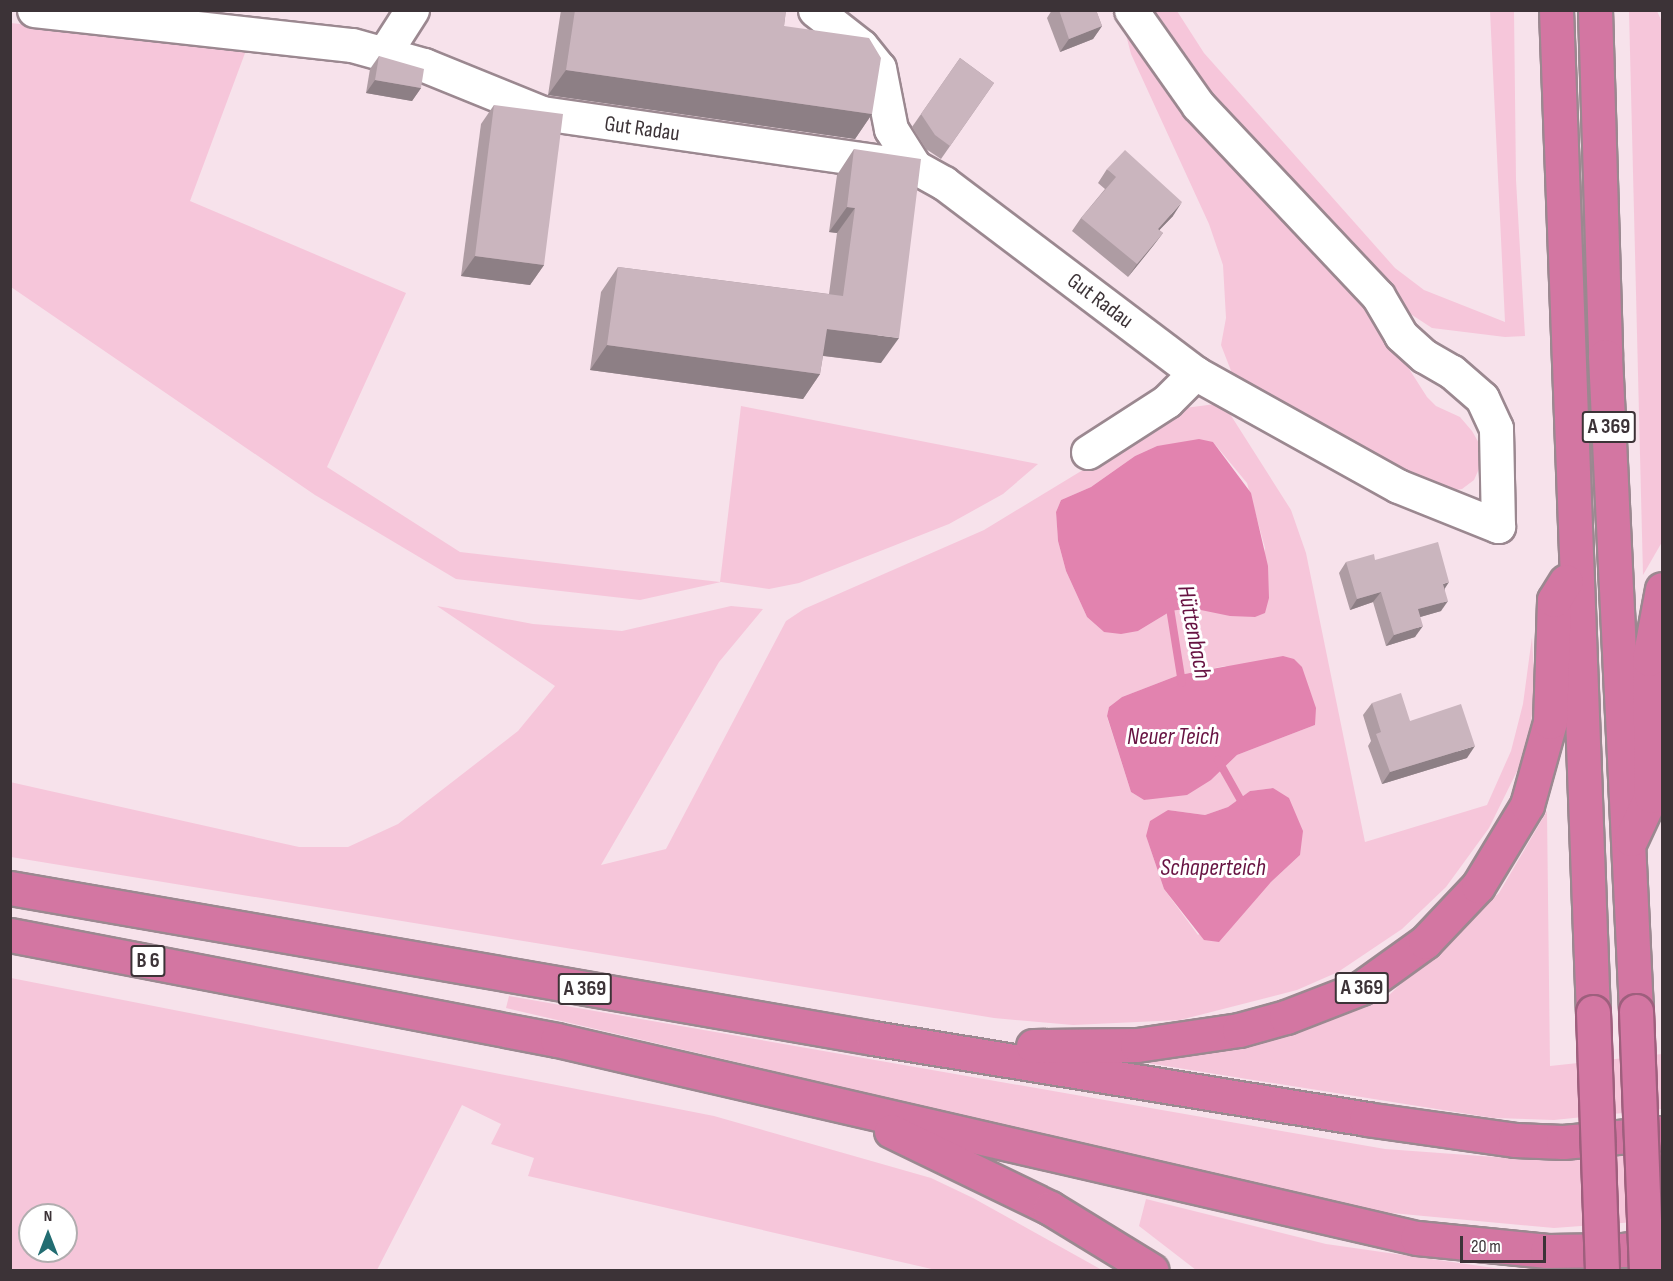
<!DOCTYPE html>
<meta charset="utf-8">
<style>
body{margin:0}
#map{position:relative;width:1673px;height:1281px;overflow:hidden;background:#f7e2eb;font-family:"Sofia Sans Condensed",sans-serif}
div>[style]{position:absolute}
.green>*{inset:0;background:#f6c6da}
.water>*{inset:0;background:#e283af}
.stream>*{height:8px;margin:-4px;padding:0 4px;transform-origin:4px;border-radius:4px;background:#e283af}
.roads{filter:drop-shadow(2px 0 #9b8890) drop-shadow(-2px 0 #9b8890) drop-shadow(0 2px #9b8890) drop-shadow(0 -2px #9b8890)}
.minor>*{height:33px;margin:-16.5px;padding:0 16.5px;transform-origin:16.5px;border-radius:16.5px;background:#fff}
.highway>*{height:33px;margin:-16.5px;padding:0 16.5px;transform-origin:16.5px;border-radius:16.5px;background:#d376a2}
.bridges{filter:drop-shadow(2px 0 #9e5f7d) drop-shadow(-2px 0 #9e5f7d) drop-shadow(0 2px #9e5f7d) drop-shadow(0 -2px #9e5f7d)}
.highway-bridge>*{height:33px;margin:-16.5px;padding:0 16.5px;transform-origin:16.5px;border-radius:16.5px;background:#d376a2}
.wall>*{inset:0;background:#ae9ca3}
.shaded-wall>*{inset:0;background:#8d7f85}
.building>*{inset:0;background:#cab5be}
span{translate:-50% -50%;white-space:nowrap;text-align:center;line-height:1.15;-webkit-text-stroke:6px #fff;paint-order:stroke}
.shield-label span{padding:2px 4px;background:#fff;border:2px solid;border-radius:4px;-webkit-text-stroke-width:0}
.shield-label{font-size:21px;color:#3c3337;font-weight:700}
.street-label{font-size:22px;color:#3c3337}
.water-label{font-size:24px;color:#671342;font-style:italic}
.frame{position:absolute;inset:0;border:12px solid #3c3337;pointer-events:none}
.north{position:absolute;left:18px;top:1203px;width:60px;height:60px;box-sizing:border-box;background:#fff;border:2px solid #b1adaf;border-radius:50%;rotate:0deg;font-size:16px;font-weight:700;line-height:24px;text-align:center;color:#3c3337}
.north::after{content:'';display:block;margin:auto;width:21px;height:27px;background:#226d72;clip-path:polygon(50% 0,100% 100%,50% 72%,0 100%)}
.scale{position:absolute;left:1460px;top:1236px;width:86px;height:27px;box-sizing:border-box;border:3px solid #3c3337;border-top:0;padding-left:8px;font-size:18px;line-height:21px;white-space:nowrap;color:#3c3337;-webkit-text-stroke:4px #fff;paint-order:stroke}
</style>
<div id="map">
<div class="green">
<i style="clip-path:polygon(1147px 11px,1177px 11px,1204px 53px,1395px 268px,1424px 290px,1505px 322px,1490px 11px,1514px 11px,1516px 180px,1525px 336px,1505px 337px,1432px 328px,1409px 313px,1251px 145px)"></i>
<i style="clip-path:polygon(1629px 11px,1657px 11px,1662px 22px,1662px 542px,1643px 575px)"></i>
<i style="clip-path:polygon(1120px 12px,1374px 314px,1427px 397px,1436px 406px,1460px 417px,1472px 431px,1480px 445px,1482px 462px,1474px 480px,1462px 489px,1442px 492px,1235px 381px,1221px 345px,1226px 318px,1223px 265px,1209px 224px,1131px 54px)"></i>
<i style="clip-path:polygon(10px 23px,248px 45px,190px 201px,406px 293px,327px 467px,460px 552px,720px 582px,741px 406px,1038px 464px,1003px 494px,949px 524px,799px 583px,769px 589px,721px 582px,640px 600px,456px 579px,315px 495px,11px 287px)"></i>
<i style="clip-path:polygon(evenodd,1223px 403px,1291px 510px,1306px 553px,1365px 842px,1487px 805px,1511px 751px,1523px 704px,1532px 637px,1535px 693px,1527px 751px,1489px 828px,1446px 887px,1402px 929px,1338px 972px,1297px 990px,1180px 1020px,1073px 1025px,994px 1018px,11px 857px,10px 782px,299px 847px,348px 847px,398px 824px,518px 731px,555px 686px,437px 606px,533px 624px,622px 631px,731px 606px,763px 609px,719px 662px,601px 865px,666px 849px,786px 621px,804px 609px,984px 530px,1185px 408px,1223px 403px,1213px 442px,1247px 483px,1265px 548px,1255px 617px,1191px 608px,1171px 611px,1138px 631px,1104px 632px,1087px 617px,1066px 571px,1058px 541px,1056px 512px,1061px 500px,1091px 487px,1135px 456px,1157px 446px,1213px 442px,1223px 403px,1225px 666px,1315px 725px,1237px 755px,1211px 780px,1144px 800px,1131px 792px,1107px 717px,1109px 707px,1122px 697px,1179px 675px,1225px 666px,1223px 403px,1273px 788px,1300px 855px,1271px 882px,1198px 935px,1164px 889px,1146px 836px,1168px 810px,1205px 815px,1228px 807px,1250px 791px,1273px 788px)"></i>
<i style="clip-path:polygon(1547px 811px,1550px 1066px,1662px 1054px,1662px 1109px,1554px 1120px,1493px 1118px,1128px 1060px,1328px 1018px,1389px 995px,1499px 893px)"></i>
<i style="clip-path:polygon(evenodd,11px 978px,714px 1116px,931px 1178px,973px 1198px,1102px 1270px,936px 1270px,528px 1176px,534px 1158px,491px 1144px,501px 1124px,462px 1105px,377px 1270px,11px 1270px,11px 978px,30px 1215px,66px 1215px,66px 1251px,30px 1251px,30px 1215px)"></i>
<i style="clip-path:polygon(509px 996px,1385px 1149px,1552px 1161px,1662px 1149px,1662px 1220px,1554px 1228px,1370px 1211px,506px 1008px)"></i>
<i style="clip-path:polygon(1146px 1199px,1326px 1244px,1508px 1270px,1196px 1270px,1139px 1226px)"></i>
</div>
<div class="water">
<i style="clip-path:polygon(1199px 439px,1213px 442px,1251px 493px,1268px 566px,1269px 598px,1265px 613px,1255px 617px,1230px 616px,1191px 608px,1171px 611px,1138px 631px,1121px 634px,1104px 632px,1087px 617px,1066px 571px,1058px 541px,1056px 512px,1061px 500px,1091px 487px,1135px 456px,1157px 446px)"></i>
<i style="clip-path:polygon(1283px 656px,1294px 659px,1302px 667px,1316px 708px,1315px 725px,1237px 755px,1211px 780px,1187px 795px,1144px 800px,1131px 792px,1107px 716px,1109px 707px,1122px 697px,1179px 675px)"></i>
<i style="clip-path:polygon(1273px 788px,1289px 798px,1303px 831px,1300px 855px,1271px 882px,1219px 942px,1204px 940px,1164px 889px,1146px 836px,1150px 821px,1168px 810px,1205px 815px,1228px 807px,1250px 791px)"></i>
</div>
<div class="stream">
<i style="left:1169px;top:602px;width:82px;rotate:80.9deg"></i>
<i style="left:1218px;top:760px;width:53px;rotate:60.5deg"></i>
</div>
<div class="roads">
<div class="minor">
<i style="left:34px;top:10px;width:320px;rotate:6.3deg"></i>
<i style="left:352px;top:45px;width:75px;rotate:15.5deg"></i>
<i style="left:424px;top:65px;width:127px;rotate:22.1deg"></i>
<i style="left:542px;top:113px;width:377px;rotate:8.2deg"></i>
<i style="left:915px;top:167px;width:33px;rotate:29deg"></i>
<i style="left:944px;top:183px;width:315px;rotate:37.1deg"></i>
<i style="left:1195px;top:373px;width:232px;rotate:29.1deg"></i>
<i style="left:1398px;top:486px;width:108px;rotate:21.8deg"></i>
<i style="left:1498px;top:526px;width:98px;rotate:-91.2deg"></i>
<i style="left:1496px;top:428px;width:33px;rotate:-115deg"></i>
<i style="left:1482px;top:398px;width:40px;rotate:-139deg"></i>
<i style="left:1452px;top:372px;width:32px;rotate:-150deg"></i>
<i style="left:1424px;top:356px;width:31px;rotate:-138deg"></i>
<i style="left:1401px;top:335px;width:45px;rotate:-120.5deg"></i>
<i style="left:1378px;top:296px;width:262px;rotate:-133.3deg"></i>
<i style="left:1198px;top:105px;width:116px;rotate:-125.2deg"></i>
<i style="left:815px;top:10px;width:58px;rotate:38deg"></i>
<i style="left:861px;top:46px;width:28px;rotate:51deg"></i>
<i style="left:879px;top:68px;width:62px;rotate:78.9deg"></i>
<i style="left:891px;top:129px;width:45px;rotate:57.7deg"></i>
<i style="left:385px;top:52px;width:50px;rotate:-57.3deg"></i>
<i style="left:1088px;top:452px;width:94px;rotate:-32.8deg"></i>
<i style="left:1167px;top:401px;width:40px;rotate:-45deg"></i>
</div>
<div class="highway">
<i style="left:1556px;top:10px;width:1003px;rotate:87.89deg"></i>
<i style="left:1595px;top:10px;width:346px;rotate:88.3deg"></i>
<i style="left:1605px;top:356px;width:656px;rotate:87.29deg"></i>
<i style="left:1631px;top:839px;width:47px;rotate:-65.1deg"></i>
<i style="left:1651px;top:796px;width:137px;rotate:-90.8deg"></i>
<i style="left:1649px;top:659px;width:71px;rotate:-79.5deg"></i>
<i style="left:10px;top:888px;width:876px;rotate:9.86deg"></i>
<i style="left:873px;top:1038px;width:500px;rotate:9.3deg"></i>
<i style="left:1366px;top:1119px;width:150px;rotate:8deg"></i>
<i style="left:1515px;top:1140px;width:48px;rotate:2.4deg"></i>
<i style="left:1563px;top:1142px;width:99px;rotate:-5.2deg"></i>
<i style="left:10px;top:935px;width:557px;rotate:10.87deg"></i>
<i style="left:557px;top:1040px;width:882px;rotate:12.97deg"></i>
<i style="left:1417px;top:1238px;width:131px;rotate:5.7deg"></i>
<i style="left:1547px;top:1251px;width:76px;rotate:-0.8deg"></i>
<i style="left:1623px;top:1250px;width:39px;rotate:-7deg"></i>
<i style="left:1033px;top:1046px;width:104px;rotate:-0.6deg"></i>
<i style="left:1137px;top:1045px;width:103px;rotate:-8.4deg"></i>
<i style="left:1239px;top:1030px;width:49px;rotate:-15.5deg"></i>
<i style="left:1286px;top:1017px;width:80px;rotate:-21.1deg"></i>
<i style="left:1361px;top:988px;width:79px;rotate:-35.7deg"></i>
<i style="left:1425px;top:942px;width:77px;rotate:-46.6deg"></i>
<i style="left:1478px;top:886px;width:95px;rotate:-58.8deg"></i>
<i style="left:1527px;top:805px;width:86px;rotate:-74.5deg"></i>
<i style="left:1550px;top:722px;width:122px;rotate:-88.1deg"></i>
<i style="left:1554px;top:600px;width:22px;rotate:-58deg"></i>
<i style="left:891px;top:1131px;width:177px;rotate:25.8deg"></i>
<i style="left:1050px;top:1208px;width:119px;rotate:31.5deg"></i>
</div>
</div>
<div class="bridges">
<div class="highway-bridge">
<i style="left:1636px;top:1011px;width:259px;rotate:87.8deg"></i>
<i style="left:1593px;top:1012px;width:258px;rotate:88deg"></i>
</div>
</div>
<div class="wall">
<i style="clip-path:polygon(561px 10px,786px 10px,784px 26px,872px 114px,855px 139px,548px 95px)"></i>
<i style="clip-path:polygon(1052px 10px,1096px 10px,1102px 26px,1093px 39px,1060px 52px,1047px 18px)"></i>
<i style="clip-path:polygon(379px 56px,421px 88px,412px 101px,366px 93px,370px 69px)"></i>
<i style="clip-path:polygon(960px 58px,994px 83px,941px 159px,926px 149px,912px 127px)"></i>
<i style="clip-path:polygon(494px 105px,544px 265px,530px 285px,461px 276px,481px 124px)"></i>
<i style="clip-path:polygon(854px 149px,881px 363px,823px 356px,820px 374px,803px 399px,590px 370px,601px 292px,618px 267px,829px 294px,837px 233px,829px 232px,837px 175px)"></i>
<i style="clip-path:polygon(1107px 169px,1173px 216px,1159px 230px,1163px 233px,1153px 246px,1128px 277px,1072px 231px,1081px 218px,1105px 189px,1098px 183px)"></i>
<i style="clip-path:polygon(1375px 560px,1445px 589px,1441px 611px,1420px 617px,1415px 637px,1386px 646px,1373px 602px,1350px 610px,1339px 573px,1346px 562px)"></i>
<i style="clip-path:polygon(1372px 703px,1410px 721px,1467px 758px,1382px 784px,1368px 746px,1371px 741px,1363px 715px)"></i>
</div>
<div class="shaded-wall">
<i style="clip-path:polygon(1102px 26px,1093px 39px,1060px 52px,1069px 39px)"></i>
<i style="clip-path:polygon(566px 70px,872px 114px,855px 139px,548px 95px)"></i>
<i style="clip-path:polygon(375px 80px,421px 88px,412px 101px,366px 93px)"></i>
<i style="clip-path:polygon(1182px 202px,1173px 216px,1148px 242px,1158px 229px)"></i>
<i style="clip-path:polygon(847px 207px,855px 208px,837px 233px,829px 232px)"></i>
<i style="clip-path:polygon(1163px 233px,1153px 246px,1128px 277px,1137px 264px)"></i>
<i style="clip-path:polygon(475px 256px,544px 265px,530px 285px,461px 276px)"></i>
<i style="clip-path:polygon(827px 329px,899px 338px,881px 363px,809px 354px)"></i>
<i style="clip-path:polygon(607px 345px,820px 374px,803px 399px,590px 370px)"></i>
<i style="clip-path:polygon(1449px 582px,1442px 593px,1443px 584px)"></i>
<i style="clip-path:polygon(1381px 592px,1373px 602px,1350px 610px,1357px 599px)"></i>
<i style="clip-path:polygon(1448px 601px,1441px 611px,1410px 620px,1418px 609px)"></i>
<i style="clip-path:polygon(1423px 626px,1415px 637px,1386px 646px,1394px 635px)"></i>
<i style="clip-path:polygon(1475px 746px,1467px 758px,1382px 784px,1390px 772px)"></i>
</div>
<div class="building">
<i style="clip-path:polygon(575px 10px,786px 10px,784px 26px,869px 38px,881px 58px,872px 114px,566px 70px)"></i>
<i style="clip-path:polygon(1059px 10px,1096px 10px,1102px 26px,1069px 39px)"></i>
<i style="clip-path:polygon(379px 56px,424px 69px,421px 88px,375px 80px)"></i>
<i style="clip-path:polygon(960px 58px,994px 83px,950px 146px,935px 135px,921px 114px)"></i>
<i style="clip-path:polygon(494px 105px,563px 114px,544px 265px,475px 256px)"></i>
<i style="clip-path:polygon(854px 149px,921px 159px,899px 338px,827px 329px,820px 374px,607px 345px,618px 267px,843px 296px,855px 208px,847px 207px)"></i>
<i style="clip-path:polygon(1125px 150px,1182px 202px,1158px 229px,1163px 233px,1137px 264px,1081px 218px,1116px 177px,1107px 169px)"></i>
<i style="clip-path:polygon(1438px 542px,1449px 582px,1443px 584px,1448px 601px,1418px 609px,1423px 626px,1394px 635px,1381px 592px,1357px 599px,1346px 562px,1374px 554px,1375px 560px)"></i>
<i style="clip-path:polygon(1401px 693px,1410px 721px,1461px 704px,1475px 746px,1390px 772px,1376px 734px,1381px 732px,1372px 703px)"></i>
</div>
<div class="shield-label">
<span style="left:1609px;top:427px">A 369</span>
<span style="left:148px;top:961px">B 6</span>
<span style="left:1362px;top:988px">A 369</span>
<span style="left:585px;top:989px">A 369</span>
</div>
<div class="street-label">
<span style="left:642px;top:129px;rotate:8deg">Gut Radau</span>
<span style="left:1100px;top:301px;rotate:37deg">Gut Radau</span>
</div>
<div class="water-label">
<span style="left:1194px;top:632px;rotate:79deg">Hüttenbach</span>
<span style="left:1173px;top:737px">Neuer Teich</span>
<span style="left:1213px;top:868px">Schaperteich</span>
</div>
<div class="frame"></div>
<div class="north">N</div>
<div class="scale">20 m</div>
</div>
